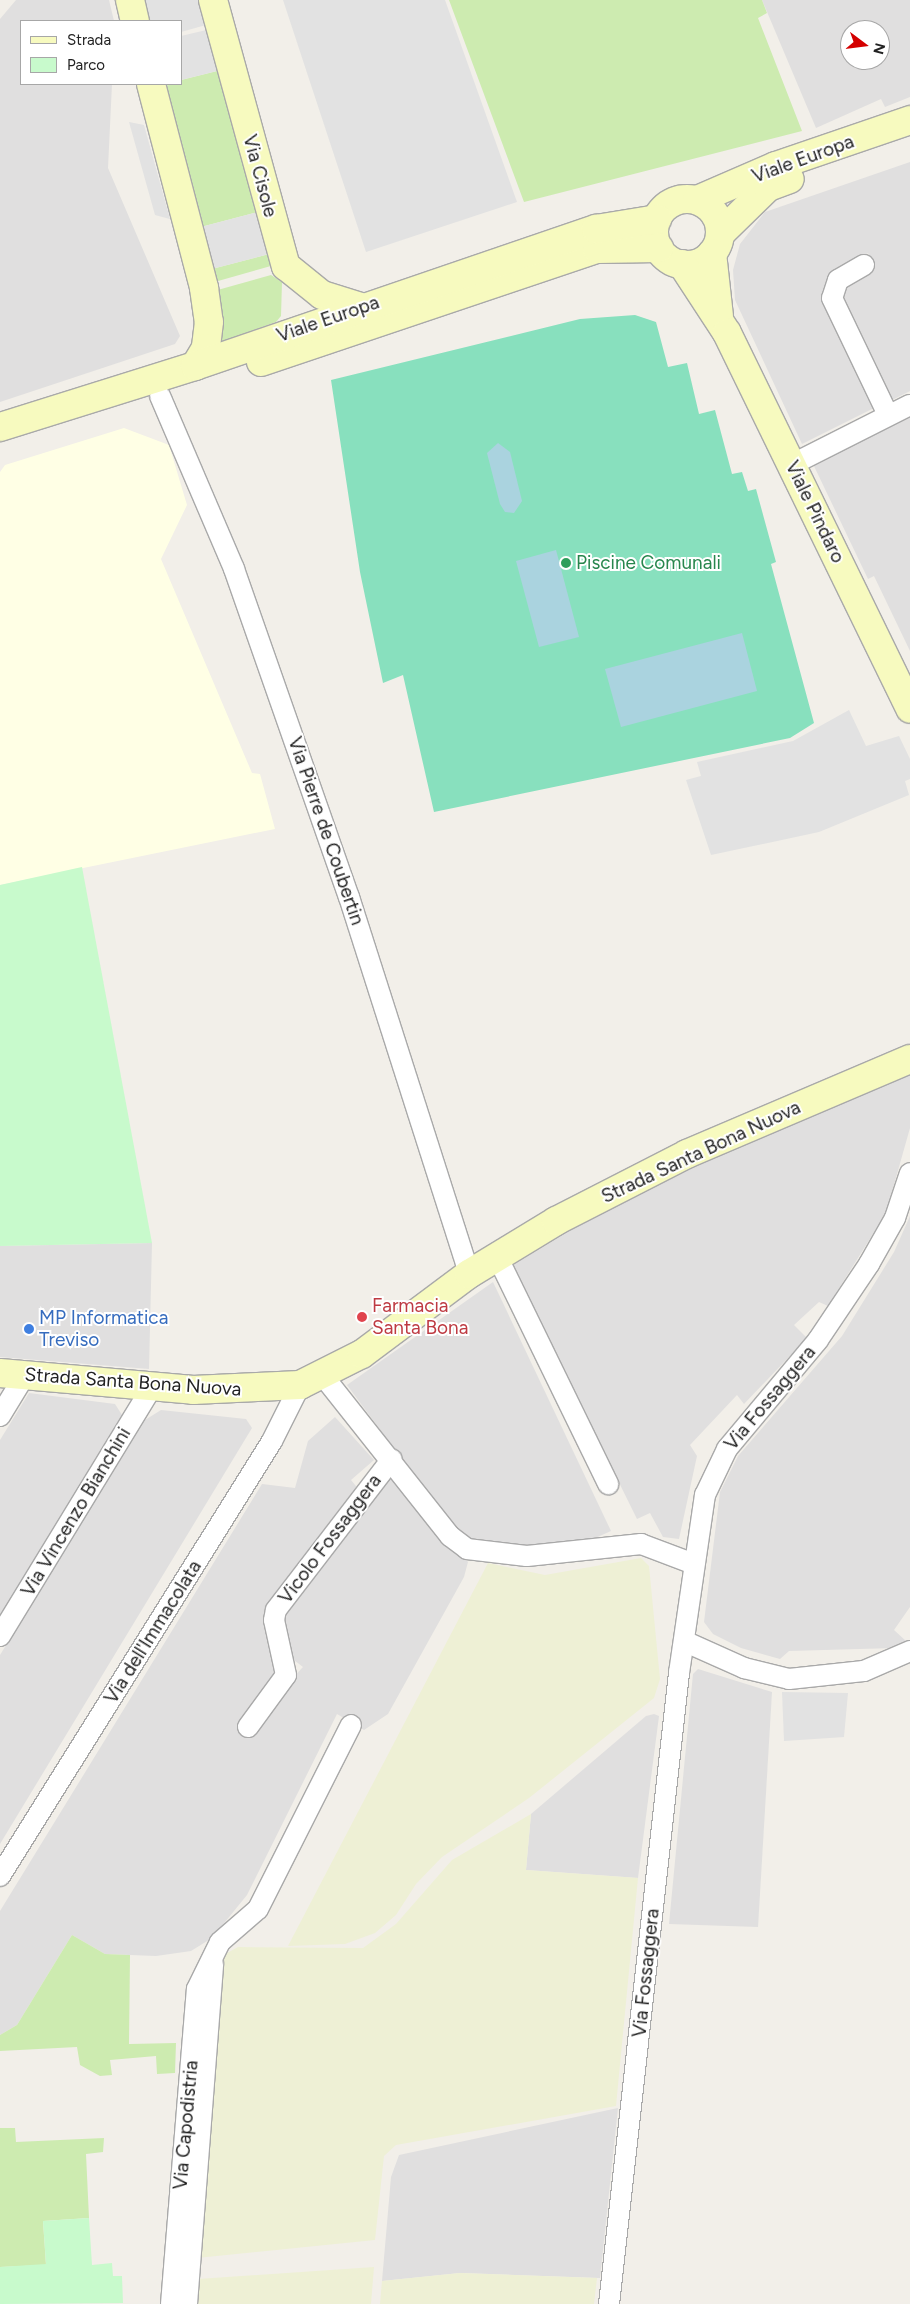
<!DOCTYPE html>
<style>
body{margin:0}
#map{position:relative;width:910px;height:2304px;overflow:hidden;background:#f2efe9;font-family:Figtree,sans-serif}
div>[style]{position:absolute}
.residential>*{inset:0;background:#e0dfdf}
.education>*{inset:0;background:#ffffe5}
.farmland>*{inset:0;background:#eef0d5}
.grass>*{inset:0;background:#cdebb0}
.park>*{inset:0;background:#c8facc}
.pitch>*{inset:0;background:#88e0be}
.parking>*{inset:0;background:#e2e2e2}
.water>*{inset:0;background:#aad3df}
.roads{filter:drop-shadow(1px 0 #a9a9a9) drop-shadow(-1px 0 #a9a9a9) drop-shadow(0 1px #a9a9a9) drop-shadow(0 -1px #a9a9a9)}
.street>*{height:20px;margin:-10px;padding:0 10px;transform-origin:10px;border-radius:10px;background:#fff}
.secondary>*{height:28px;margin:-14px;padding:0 14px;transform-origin:14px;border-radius:14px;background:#f7fabf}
.secondary>.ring{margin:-14px;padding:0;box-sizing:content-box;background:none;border:28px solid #f7fabf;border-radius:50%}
.dots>*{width:14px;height:14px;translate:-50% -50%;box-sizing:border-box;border:2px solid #fff;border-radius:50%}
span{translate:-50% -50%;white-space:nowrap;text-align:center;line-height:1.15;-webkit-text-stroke:4px #fff;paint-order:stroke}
.street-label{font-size:19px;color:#222}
.leisure-label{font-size:19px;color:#27864d}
.left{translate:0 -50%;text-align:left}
.health-label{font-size:19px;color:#be3a42}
.shop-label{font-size:19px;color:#366cbe}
.legend{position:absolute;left:20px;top:20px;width:162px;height:65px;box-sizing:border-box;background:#fff;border:1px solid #a7a7a7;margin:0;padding:6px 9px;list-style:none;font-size:15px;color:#222}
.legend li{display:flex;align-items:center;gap:10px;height:25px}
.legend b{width:25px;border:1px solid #a7a7a7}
.north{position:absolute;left:840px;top:20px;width:50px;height:50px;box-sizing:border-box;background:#fff;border:1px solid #a7a7a7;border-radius:50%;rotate:105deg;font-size:14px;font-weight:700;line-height:20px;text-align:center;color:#222}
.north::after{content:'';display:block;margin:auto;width:18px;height:22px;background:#d40000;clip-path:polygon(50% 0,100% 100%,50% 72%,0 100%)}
</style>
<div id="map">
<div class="residential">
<i style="clip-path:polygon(16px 0,109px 0,114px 21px,21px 21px,21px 84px,112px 84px,108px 168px,180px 336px,175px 344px,0 402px,0 19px)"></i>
<i style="clip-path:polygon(evenodd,762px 0,910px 0,910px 97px,885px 107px,881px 99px,816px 128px,762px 0,850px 30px,880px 30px,880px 60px,850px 60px,850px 30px)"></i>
<i style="clip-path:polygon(910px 162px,910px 391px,892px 400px,840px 300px,845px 286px,875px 268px,868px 253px,829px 275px,822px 298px,874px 408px,802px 444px,735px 300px,733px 270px,740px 244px,765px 212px)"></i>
<i style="clip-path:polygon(910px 416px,910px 651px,874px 576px,868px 579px,813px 464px)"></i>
<i style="clip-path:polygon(910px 1073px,910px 1128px,886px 1213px,828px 1306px,819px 1302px,794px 1325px,807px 1338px,744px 1404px,737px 1395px,690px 1445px,697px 1456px,679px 1539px,663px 1537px,650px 1513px,637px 1519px,512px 1266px,611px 1206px,687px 1168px)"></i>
<i style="clip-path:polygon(910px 1216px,910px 1607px,894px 1630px,906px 1641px,895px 1648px,789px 1651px,780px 1659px,741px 1648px,713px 1634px,704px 1622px,720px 1492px,738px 1456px,842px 1336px,894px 1252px)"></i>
<i style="clip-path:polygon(152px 1243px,149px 1369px,0 1357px,0 1246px)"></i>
<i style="clip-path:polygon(493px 1282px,611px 1531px,582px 1544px,490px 1549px,457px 1534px,347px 1385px)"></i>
<i style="clip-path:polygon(29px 1393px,115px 1404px,124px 1418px,0 1619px,0 1440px)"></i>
<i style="clip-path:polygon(161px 1410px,246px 1419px,252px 1428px,0 1844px,0 1655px,145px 1420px)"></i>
<i style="clip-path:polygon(335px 1417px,374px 1460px,351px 1480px,360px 1491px,265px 1612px,279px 1671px,238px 1731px,241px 1733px,303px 1667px,290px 1657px,282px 1615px,390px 1470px,468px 1562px,464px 1577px,388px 1714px,364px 1730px,337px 1714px,247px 1895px,212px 1938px,191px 1951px,156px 1956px,105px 1954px,72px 1935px,17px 2025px,0 2035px,0 1911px,262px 1484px,295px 1488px,308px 1441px)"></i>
<i style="clip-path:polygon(698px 1669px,772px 1692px,758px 1927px,669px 1924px,693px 1674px)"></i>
<i style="clip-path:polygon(654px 1714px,659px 1716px,638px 1878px,526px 1870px,531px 1814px,646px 1716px)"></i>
<i style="clip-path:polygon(618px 2108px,600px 2278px,460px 2273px,382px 2281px,391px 2177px,399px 2155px)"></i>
</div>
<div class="education">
<i style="clip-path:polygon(124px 428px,169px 445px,187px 505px,161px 559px,252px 773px,260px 774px,275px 829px,0 885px,0 472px,5px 465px)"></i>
</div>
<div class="farmland">
<i style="clip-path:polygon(641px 1558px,649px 1566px,660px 1679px,654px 1698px,529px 1798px,442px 1857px,416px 1884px,396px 1915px,375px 1933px,345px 1944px,288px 1946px,488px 1563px,545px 1575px)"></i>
<i style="clip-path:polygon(531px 1814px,526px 1870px,638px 1878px,616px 2106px,396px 2145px,384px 2156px,375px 2240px,197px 2258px,220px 1957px,238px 1947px,363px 1948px,396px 1924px,452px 1860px)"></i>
<i style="clip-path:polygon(374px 2267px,371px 2304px,197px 2304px,198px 2279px)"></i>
<i style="clip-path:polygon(460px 2273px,597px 2278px,594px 2304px,380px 2304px,382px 2281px)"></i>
</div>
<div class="grass">
<i style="clip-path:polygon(449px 0,762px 0,767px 13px,758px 18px,802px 131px,524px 202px)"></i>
<i style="clip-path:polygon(225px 69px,262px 211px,197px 228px,159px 86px,181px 84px,181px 80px)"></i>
<i style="clip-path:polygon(273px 253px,278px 264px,211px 283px,208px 270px)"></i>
<i style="clip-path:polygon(271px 275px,282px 282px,281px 316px,276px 322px,218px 343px,214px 291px)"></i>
<i style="clip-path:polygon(72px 1935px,105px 1954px,130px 1955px,129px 2044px,176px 2043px,175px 2073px,157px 2074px,156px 2056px,110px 2060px,112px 2075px,100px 2076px,80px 2065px,77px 2047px,0 2051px,0 2035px,17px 2025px)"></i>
<i style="clip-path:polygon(0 2128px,15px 2128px,16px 2142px,104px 2138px,103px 2152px,86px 2154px,89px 2218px,43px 2221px,46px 2265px,0 2267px)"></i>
</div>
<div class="park">
<i style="clip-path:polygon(82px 867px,152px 1243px,0 1246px,0 885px)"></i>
<i style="clip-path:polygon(89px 2218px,92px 2265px,112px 2263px,113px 2276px,122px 2276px,123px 2303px,0 2304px,0 2267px,46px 2264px,43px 2221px)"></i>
</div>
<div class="pitch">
<i style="clip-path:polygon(635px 315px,656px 322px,668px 367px,687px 363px,699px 414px,715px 410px,732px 474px,742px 472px,748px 491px,756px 489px,776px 562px,771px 564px,814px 723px,790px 738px,434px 812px,403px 675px,383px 683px,360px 572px,331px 380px,580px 319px)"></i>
</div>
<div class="parking">
<i style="clip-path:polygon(138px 0,207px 0,213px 23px,181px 32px,181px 21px,143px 21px)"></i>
<i style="clip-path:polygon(283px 0,445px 0,517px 202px,366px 252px)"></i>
<i style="clip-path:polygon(215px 28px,225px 69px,181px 80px,181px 36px)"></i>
<i style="clip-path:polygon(129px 122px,144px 125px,170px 219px,155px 215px)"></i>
<i style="clip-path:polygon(262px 211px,273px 253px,208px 270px,197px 228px)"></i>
<i style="clip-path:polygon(849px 710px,866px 746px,899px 736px,910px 759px,910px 779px,905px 781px,909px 795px,819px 832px,711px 855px,686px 780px,701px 776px,697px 762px,793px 741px)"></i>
<i style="clip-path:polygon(782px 1692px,848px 1693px,844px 1737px,784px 1741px)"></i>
</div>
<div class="water">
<i style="clip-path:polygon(498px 443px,510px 452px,522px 501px,514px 513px,505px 512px,500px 504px,487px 453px)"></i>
<i style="clip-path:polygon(556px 550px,579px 637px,539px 647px,516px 561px)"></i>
<i style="clip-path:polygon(742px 633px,757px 691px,621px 727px,605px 669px)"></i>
</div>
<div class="roads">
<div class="street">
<i style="left:864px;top:265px;width:30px;rotate:150deg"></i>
<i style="left:838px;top:280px;width:19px;rotate:108deg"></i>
<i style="left:832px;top:298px;width:130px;rotate:64.4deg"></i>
<i style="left:160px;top:396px;width:188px;rotate:66.8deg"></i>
<i style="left:234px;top:569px;width:348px;rotate:70.7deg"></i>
<i style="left:349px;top:897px;width:396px;rotate:72.3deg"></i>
<i style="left:791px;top:465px;width:133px;rotate:-26.8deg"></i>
<i style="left:497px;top:1256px;width:254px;rotate:64deg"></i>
<i style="left:324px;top:1377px;width:203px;rotate:51.6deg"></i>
<i style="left:450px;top:1536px;width:21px;rotate:37deg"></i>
<i style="left:467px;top:1549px;width:60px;rotate:6.7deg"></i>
<i style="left:527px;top:1556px;width:115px;rotate:-6deg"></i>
<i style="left:641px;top:1544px;width:57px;rotate:20.7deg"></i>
<i style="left:0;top:1416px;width:48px;rotate:-58.6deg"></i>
<i style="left:0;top:1636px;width:292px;rotate:-58.6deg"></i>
<i style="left:686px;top:1642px;width:64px;rotate:24.1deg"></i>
<i style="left:744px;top:1668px;width:46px;rotate:13.7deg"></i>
<i style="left:789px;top:1679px;width:75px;rotate:-6.1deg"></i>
<i style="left:864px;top:1671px;width:50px;rotate:-23.5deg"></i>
<i style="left:248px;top:1727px;width:64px;rotate:-53.8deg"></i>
<i style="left:286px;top:1675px;width:56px;rotate:-102.3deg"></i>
<i style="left:274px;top:1620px;width:10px;rotate:-79deg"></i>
<i style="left:276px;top:1610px;width:190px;rotate:-52.5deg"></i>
<i style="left:0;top:1876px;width:513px;rotate:-57.98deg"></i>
<i style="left:272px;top:1441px;width:63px;rotate:-63.4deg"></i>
<i style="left:171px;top:2304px;width:316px;rotate:-85.3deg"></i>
<i style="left:197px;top:1989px;width:52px;rotate:-63.9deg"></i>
<i style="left:220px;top:1942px;width:50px;rotate:-41deg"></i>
<i style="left:258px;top:1909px;width:206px;rotate:-63.2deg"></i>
<i style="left:187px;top:2304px;width:341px;rotate:-85.6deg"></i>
<i style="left:609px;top:2304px;width:635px;rotate:-83.67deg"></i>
<i style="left:679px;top:1673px;width:180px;rotate:-81.7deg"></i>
<i style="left:705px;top:1495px;width:51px;rotate:-64.4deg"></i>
<i style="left:727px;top:1449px;width:142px;rotate:-50.1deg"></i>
<i style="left:818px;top:1340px;width:92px;rotate:-56.1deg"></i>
<i style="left:869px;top:1264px;width:53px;rotate:-60.5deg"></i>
<i style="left:895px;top:1218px;width:47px;rotate:-71.6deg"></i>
</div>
<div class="secondary">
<i style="left:130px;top:0;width:22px;rotate:77deg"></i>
<i style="left:213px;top:0;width:276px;rotate:74.7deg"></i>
<i style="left:286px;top:266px;width:46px;rotate:38.9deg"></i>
<i style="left:322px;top:295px;width:41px;rotate:17.1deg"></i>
<i style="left:151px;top:84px;width:211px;rotate:75.4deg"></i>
<i style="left:204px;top:288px;width:34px;rotate:82deg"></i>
<i style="left:209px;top:322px;width:26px;rotate:97deg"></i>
<i style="left:206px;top:348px;width:21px;rotate:121deg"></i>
<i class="ring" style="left:654px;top:199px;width:38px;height:38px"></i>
<i style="left:697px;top:200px;width:86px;rotate:-23.3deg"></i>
<i style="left:776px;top:166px;width:142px;rotate:-18.9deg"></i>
<i style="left:720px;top:234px;width:67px;rotate:-44.4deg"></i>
<i style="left:768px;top:187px;width:23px;rotate:-20deg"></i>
<i style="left:712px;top:253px;width:63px;rotate:83.7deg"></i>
<i style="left:682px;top:264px;width:82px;rotate:56.9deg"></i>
<i style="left:727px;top:333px;width:418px;rotate:64deg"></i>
<i style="left:261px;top:362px;width:354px;rotate:-18.6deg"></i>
<i style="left:597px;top:249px;width:62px;rotate:-0.9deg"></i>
<i style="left:0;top:427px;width:204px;rotate:-17.4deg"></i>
<i style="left:195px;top:366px;width:424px;rotate:-18.9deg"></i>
<i style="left:596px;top:229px;width:62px;rotate:-9.3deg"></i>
<i style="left:0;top:1373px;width:194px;rotate:5deg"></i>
<i style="left:193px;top:1390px;width:107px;rotate:-2.7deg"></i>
<i style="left:300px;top:1385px;width:69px;rotate:-26.6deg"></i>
<i style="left:362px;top:1354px;width:134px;rotate:-36.8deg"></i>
<i style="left:469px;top:1274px;width:102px;rotate:-31.3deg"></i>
<i style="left:556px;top:1221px;width:147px;rotate:-27.1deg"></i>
<i style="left:687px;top:1154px;width:242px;rotate:-23.1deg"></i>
</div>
</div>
<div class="dots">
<i style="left:566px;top:563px;background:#2e9e5b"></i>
<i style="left:362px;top:1317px;background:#e0444e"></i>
<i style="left:29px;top:1329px;background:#3f7fe0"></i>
</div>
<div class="street-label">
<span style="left:803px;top:159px;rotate:-20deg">Viale Europa</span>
<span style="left:260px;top:176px;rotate:75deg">Via Cisole</span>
<span style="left:328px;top:319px;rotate:-19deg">Viale Europa</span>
<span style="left:815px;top:512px;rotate:64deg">Viale Pindaro</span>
<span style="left:326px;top:831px;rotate:71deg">Via Pierre de Coubertin</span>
<span style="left:701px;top:1152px;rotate:-25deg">Strada Santa Bona Nuova</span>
<span style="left:133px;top:1382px;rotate:4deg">Strada Santa Bona Nuova</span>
<span style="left:770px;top:1398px;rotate:-50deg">Via Fossaggera</span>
<span style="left:76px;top:1512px;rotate:-59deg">Via Vincenzo Bianchini</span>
<span style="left:330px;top:1539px;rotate:-53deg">Vicolo Fossaggera</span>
<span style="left:153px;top:1632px;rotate:-58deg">Via dell'Immacolata</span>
<span style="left:646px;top:1973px;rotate:-84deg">Via Fossaggera</span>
<span style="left:186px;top:2125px;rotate:-85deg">Via Capodistria</span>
</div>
<div class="leisure-label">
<span class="left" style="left:576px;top:563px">Piscine Comunali</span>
</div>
<div class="health-label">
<span class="left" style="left:372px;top:1317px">Farmacia<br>Santa Bona</span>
</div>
<div class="shop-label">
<span class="left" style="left:39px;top:1329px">MP Informatica<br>Treviso</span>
</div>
<ul class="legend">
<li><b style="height:6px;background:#f7fabf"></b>Strada</li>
<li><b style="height:14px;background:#c8facc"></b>Parco</li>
</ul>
<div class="north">N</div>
</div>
